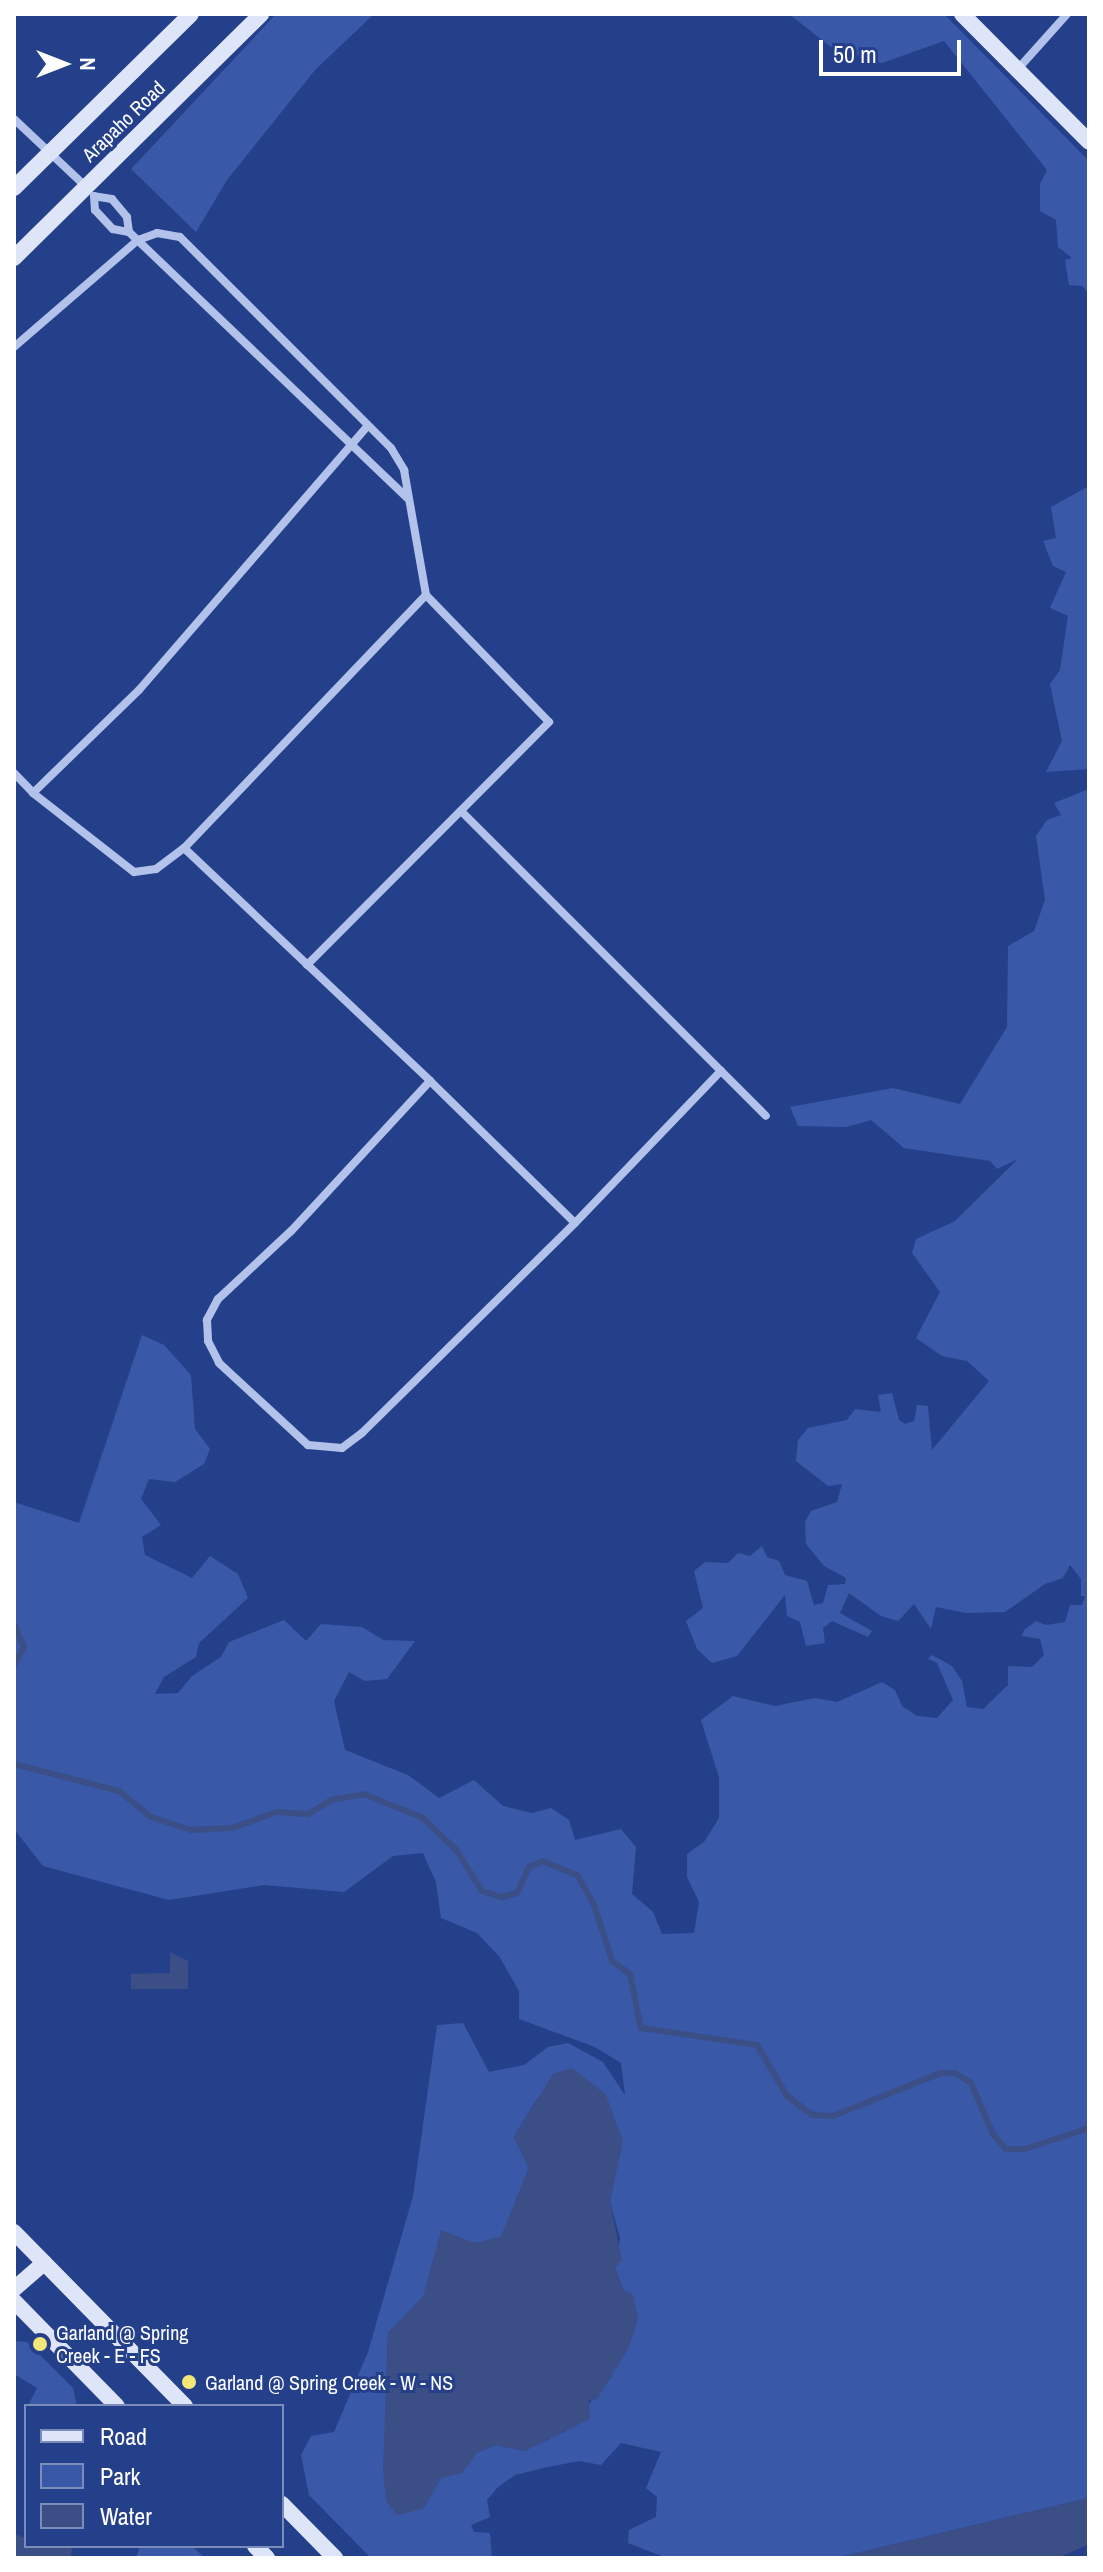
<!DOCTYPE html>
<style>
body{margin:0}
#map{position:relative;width:1103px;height:2572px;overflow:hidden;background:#25408b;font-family:"Archivo Narrow",sans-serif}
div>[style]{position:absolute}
.green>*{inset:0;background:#3958a8}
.water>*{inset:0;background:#3b4e86}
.stream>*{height:6px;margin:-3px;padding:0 3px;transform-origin:3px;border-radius:3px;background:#3b4e86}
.street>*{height:8px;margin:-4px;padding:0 4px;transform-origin:4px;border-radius:4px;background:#b3c2ea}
.secondary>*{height:16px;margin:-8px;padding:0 8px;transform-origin:8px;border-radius:8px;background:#dee5f8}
.dots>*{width:22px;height:22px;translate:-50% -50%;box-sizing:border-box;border:4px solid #25408b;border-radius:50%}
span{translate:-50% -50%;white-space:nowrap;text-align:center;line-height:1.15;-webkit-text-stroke:6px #25408b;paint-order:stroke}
.street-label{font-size:20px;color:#fff}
.poi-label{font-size:20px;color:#fff}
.left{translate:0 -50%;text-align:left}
.frame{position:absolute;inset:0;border:16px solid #fff;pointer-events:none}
.legend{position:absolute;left:24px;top:2404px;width:260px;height:144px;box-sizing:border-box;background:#25408b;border:2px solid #7c8cb9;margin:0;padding:10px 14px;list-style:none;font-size:24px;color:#fff}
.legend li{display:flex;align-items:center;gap:16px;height:40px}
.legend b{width:40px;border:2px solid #7c8cb9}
.north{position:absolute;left:24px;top:24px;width:80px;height:80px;-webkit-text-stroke:6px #25408b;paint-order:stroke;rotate:90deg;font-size:22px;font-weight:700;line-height:32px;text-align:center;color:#fff}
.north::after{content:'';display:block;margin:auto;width:28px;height:36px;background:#fff;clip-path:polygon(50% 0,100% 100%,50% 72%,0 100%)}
.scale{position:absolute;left:819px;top:40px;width:142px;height:36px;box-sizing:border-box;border:4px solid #fff;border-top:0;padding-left:10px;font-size:24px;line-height:28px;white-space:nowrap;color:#fff;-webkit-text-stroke:6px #25408b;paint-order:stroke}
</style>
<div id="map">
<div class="green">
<i style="clip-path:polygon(276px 14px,374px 14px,315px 70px,227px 180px,196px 232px,131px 169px)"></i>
<i style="clip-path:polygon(789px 14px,944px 14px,1089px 161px,1089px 294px,1082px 286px,1069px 285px,1065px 260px,1072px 258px,1058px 247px,1056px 220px,1040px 211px,1040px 184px,1047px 170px,944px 41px,882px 63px,831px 47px)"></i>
<i style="clip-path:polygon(1089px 486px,1089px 769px,1046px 772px,1062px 741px,1050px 684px,1060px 670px,1068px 616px,1050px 608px,1066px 572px,1053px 566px,1043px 541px,1056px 538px,1051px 507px)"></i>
<i style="clip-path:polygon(evenodd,1089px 789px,1089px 2498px,836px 2558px,667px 2558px,628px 2543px,629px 2530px,656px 2517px,657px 2497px,646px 2488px,661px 2452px,621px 2443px,601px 2465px,579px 2461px,543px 2468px,515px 2475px,498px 2487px,487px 2500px,490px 2517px,471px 2525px,474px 2532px,490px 2533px,492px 2558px,371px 2558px,309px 2495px,301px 2455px,311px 2436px,334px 2432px,368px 2352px,413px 2196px,437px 2025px,463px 2023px,489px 2072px,524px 2065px,548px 2047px,568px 2043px,603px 2062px,625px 2095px,621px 2063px,595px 2047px,519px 2019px,519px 1991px,499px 1956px,477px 1933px,441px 1918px,436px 1882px,423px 1853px,393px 1856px,344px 1892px,264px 1885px,169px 1900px,43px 1866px,14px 1829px,14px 1502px,79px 1523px,142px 1335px,164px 1345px,191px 1375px,195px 1429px,210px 1449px,204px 1464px,175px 1482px,149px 1479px,141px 1499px,161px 1525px,142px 1537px,145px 1555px,192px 1578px,210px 1556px,238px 1574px,248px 1598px,199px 1643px,196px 1657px,164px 1677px,155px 1694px,178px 1693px,192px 1676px,221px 1657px,229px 1642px,284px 1620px,306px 1641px,321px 1624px,362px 1627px,383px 1640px,415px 1641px,387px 1679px,365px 1681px,349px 1672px,334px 1701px,345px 1750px,408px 1775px,439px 1798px,474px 1780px,503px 1806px,532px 1813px,551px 1808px,569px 1820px,575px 1840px,621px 1829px,636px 1847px,632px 1894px,653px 1912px,662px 1934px,694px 1933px,699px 1902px,687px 1877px,687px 1854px,704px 1842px,719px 1818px,719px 1777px,701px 1720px,733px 1696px,775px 1706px,815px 1698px,837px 1702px,882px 1682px,895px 1690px,902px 1706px,917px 1716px,937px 1718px,953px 1700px,937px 1663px,928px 1659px,932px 1655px,952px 1666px,962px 1681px,967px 1707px,983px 1709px,1008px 1685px,1008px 1666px,1032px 1667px,1044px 1655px,1040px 1639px,1022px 1636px,1024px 1630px,1036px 1621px,1046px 1625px,1065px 1622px,1070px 1605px,1082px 1605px,1085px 1596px,1081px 1596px,1081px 1579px,1070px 1565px,1063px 1578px,1045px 1584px,1005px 1612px,966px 1613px,936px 1607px,931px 1629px,914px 1604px,898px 1621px,881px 1616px,849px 1593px,840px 1613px,872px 1631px,868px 1637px,832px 1621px,823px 1628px,825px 1643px,806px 1646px,800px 1622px,787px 1616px,785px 1595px,737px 1656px,712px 1663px,697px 1649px,686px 1621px,703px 1608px,694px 1571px,705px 1562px,728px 1563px,738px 1553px,750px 1556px,762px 1546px,767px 1557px,779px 1561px,785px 1575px,807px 1581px,814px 1605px,823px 1603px,828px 1585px,845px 1584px,846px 1578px,824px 1566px,806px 1544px,805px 1522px,811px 1511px,837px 1502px,842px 1484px,828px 1486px,796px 1461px,798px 1440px,808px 1428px,847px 1420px,855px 1409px,881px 1412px,878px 1395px,892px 1393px,899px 1420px,905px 1424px,914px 1421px,917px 1405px,928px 1406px,932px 1450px,989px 1381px,967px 1361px,942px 1356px,916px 1338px,940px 1292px,912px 1253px,916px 1239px,955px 1221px,1018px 1159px,997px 1169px,990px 1161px,904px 1148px,871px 1120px,847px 1127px,798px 1126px,790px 1107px,893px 1088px,960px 1104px,1007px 1027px,1008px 946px,1034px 931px,1045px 900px,1036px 836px,1047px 820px,1061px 815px,1054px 803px,1089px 789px,537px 2099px,617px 2157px,610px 2202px,620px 2238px,615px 2268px,623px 2290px,633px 2295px,636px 2325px,610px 2379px,566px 2431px,524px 2451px,496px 2445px,478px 2452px,441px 2478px,423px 2509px,385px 2426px,388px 2333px,475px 2243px,501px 2237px,529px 2168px,514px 2137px,537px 2099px)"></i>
<i style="clip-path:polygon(14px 2341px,27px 2342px,73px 2388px,77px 2406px,28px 2406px,37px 2388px,14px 2374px)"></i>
<i style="clip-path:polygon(140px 2546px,192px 2546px,205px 2558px,136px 2558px)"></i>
</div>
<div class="water">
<i style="clip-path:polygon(170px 1952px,188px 1961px,188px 1989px,131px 1989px,131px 1974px,170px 1973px)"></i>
<i style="clip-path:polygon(572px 2068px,606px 2095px,623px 2141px,610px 2202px,622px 2260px,615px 2268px,623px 2290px,633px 2295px,638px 2319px,628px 2349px,597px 2399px,589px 2400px,590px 2419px,524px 2451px,496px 2445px,478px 2452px,462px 2473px,441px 2478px,423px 2509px,397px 2515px,386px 2501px,383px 2470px,388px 2333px,423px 2297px,441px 2230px,475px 2243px,501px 2237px,529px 2168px,514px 2137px,553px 2074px)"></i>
<i style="clip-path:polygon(1089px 2498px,1089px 2544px,1058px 2558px,836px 2558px)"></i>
<i style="clip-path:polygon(14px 2534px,26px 2538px,26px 2546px,72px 2546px,71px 2558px,14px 2558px)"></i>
</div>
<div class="stream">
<i style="left:14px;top:1624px;width:25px;rotate:67deg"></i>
<i style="left:24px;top:1647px;width:21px;rotate:119deg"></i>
<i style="left:14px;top:1764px;width:108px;rotate:14.4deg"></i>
<i style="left:119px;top:1791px;width:41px;rotate:39.1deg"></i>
<i style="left:151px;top:1817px;width:42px;rotate:18deg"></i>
<i style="left:191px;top:1830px;width:41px;rotate:-2.8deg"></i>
<i style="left:232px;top:1828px;width:48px;rotate:-19.6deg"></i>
<i style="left:277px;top:1812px;width:31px;rotate:4deg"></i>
<i style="left:308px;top:1814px;width:27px;rotate:-31deg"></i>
<i style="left:331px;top:1800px;width:34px;rotate:-10deg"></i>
<i style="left:364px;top:1794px;width:64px;rotate:22.1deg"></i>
<i style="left:423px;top:1818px;width:47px;rotate:44.1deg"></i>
<i style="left:457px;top:1851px;width:47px;rotate:58deg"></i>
<i style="left:482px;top:1891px;width:21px;rotate:17deg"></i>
<i style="left:502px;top:1897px;width:16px;rotate:-15deg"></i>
<i style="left:517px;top:1893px;width:29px;rotate:-65deg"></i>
<i style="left:529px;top:1867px;width:15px;rotate:-23deg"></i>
<i style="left:543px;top:1861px;width:38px;rotate:23deg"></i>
<i style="left:578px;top:1876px;width:35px;rotate:61deg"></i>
<i style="left:595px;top:1907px;width:57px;rotate:72.5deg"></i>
<i style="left:612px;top:1961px;width:22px;rotate:36deg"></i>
<i style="left:630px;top:1974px;width:55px;rotate:78.5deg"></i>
<i style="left:641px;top:2028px;width:117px;rotate:8.3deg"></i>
<i style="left:757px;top:2045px;width:59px;rotate:59.5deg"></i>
<i style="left:787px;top:2096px;width:31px;rotate:37deg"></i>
<i style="left:812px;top:2115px;width:21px;rotate:3deg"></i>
<i style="left:833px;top:2116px;width:116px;rotate:-21.7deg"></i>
<i style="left:941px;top:2073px;width:14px"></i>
<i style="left:955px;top:2073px;width:19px;rotate:32deg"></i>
<i style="left:971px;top:2083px;width:56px;rotate:66.7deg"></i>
<i style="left:993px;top:2134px;width:20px;rotate:49deg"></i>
<i style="left:1006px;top:2149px;width:19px"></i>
<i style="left:1025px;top:2149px;width:67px;rotate:-18.2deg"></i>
</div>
<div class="street">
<i style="left:1017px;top:70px;width:75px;rotate:-48.2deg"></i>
<i style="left:14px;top:119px;width:98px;rotate:43.3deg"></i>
<i style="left:129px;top:232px;width:15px;rotate:-98deg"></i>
<i style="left:127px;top:217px;width:23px;rotate:-130deg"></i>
<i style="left:112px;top:199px;width:18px;rotate:-171deg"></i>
<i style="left:94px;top:196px;width:14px;rotate:86deg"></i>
<i style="left:95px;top:210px;width:26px;rotate:47deg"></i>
<i style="left:113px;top:229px;width:16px;rotate:11deg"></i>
<i style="left:129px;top:232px;width:385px;rotate:43.7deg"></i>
<i style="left:14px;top:347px;width:164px;rotate:-40.8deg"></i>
<i style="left:138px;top:240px;width:20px;rotate:-20deg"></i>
<i style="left:157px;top:233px;width:23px;rotate:10deg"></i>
<i style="left:180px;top:237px;width:298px;rotate:45deg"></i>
<i style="left:391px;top:448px;width:26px;rotate:59deg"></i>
<i style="left:404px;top:470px;width:127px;rotate:80deg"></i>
<i style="left:426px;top:595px;width:350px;rotate:133.7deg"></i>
<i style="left:184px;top:848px;width:35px;rotate:143deg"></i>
<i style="left:156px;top:869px;width:22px;rotate:172deg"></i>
<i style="left:134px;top:872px;width:128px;rotate:-142deg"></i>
<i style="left:14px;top:773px;width:28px;rotate:46deg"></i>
<i style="left:33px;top:793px;width:148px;rotate:-44.2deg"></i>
<i style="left:139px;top:690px;width:348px;rotate:-49.1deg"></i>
<i style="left:461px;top:811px;width:431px;rotate:45deg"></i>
<i style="left:184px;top:848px;width:339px;rotate:43.4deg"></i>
<i style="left:430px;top:1081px;width:205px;rotate:132.8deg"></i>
<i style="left:291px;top:1231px;width:100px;rotate:137deg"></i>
<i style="left:218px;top:1299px;width:24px;rotate:118deg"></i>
<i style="left:207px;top:1320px;width:21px;rotate:87deg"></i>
<i style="left:208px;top:1341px;width:25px;rotate:63deg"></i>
<i style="left:219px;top:1363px;width:121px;rotate:42.7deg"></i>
<i style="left:308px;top:1445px;width:34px;rotate:5deg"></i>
<i style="left:342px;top:1448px;width:25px;rotate:-37deg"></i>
<i style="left:362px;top:1433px;width:299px;rotate:-44.6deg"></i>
<i style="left:575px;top:1223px;width:203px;rotate:-135.6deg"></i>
<i style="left:307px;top:965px;width:343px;rotate:-45.1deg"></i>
<i style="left:549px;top:722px;width:177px;rotate:-134.1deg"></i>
<i style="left:575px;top:1223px;width:211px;rotate:-46.2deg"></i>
</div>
<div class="secondary">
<i style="left:962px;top:14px;width:180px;rotate:45.2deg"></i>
<i style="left:14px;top:188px;width:248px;rotate:-44.5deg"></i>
<i style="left:14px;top:258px;width:347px;rotate:-44.6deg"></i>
<i style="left:14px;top:2232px;width:244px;rotate:45.5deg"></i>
<i style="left:14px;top:2289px;width:40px;rotate:-41deg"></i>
<i style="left:14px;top:2301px;width:147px;rotate:45.6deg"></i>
<i style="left:282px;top:2504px;width:76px;rotate:45.5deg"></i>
<i style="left:255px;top:2546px;width:17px;rotate:45deg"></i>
</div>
<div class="dots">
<i style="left:40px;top:2344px;background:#f4e677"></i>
<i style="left:189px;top:2382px;background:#f4e677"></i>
</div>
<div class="street-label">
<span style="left:123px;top:121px;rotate:-44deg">Arapaho Road</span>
</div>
<div class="poi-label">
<span class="left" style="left:56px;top:2344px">Garland @ Spring<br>Creek - E - FS</span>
<span class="left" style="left:205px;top:2382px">Garland @ Spring Creek - W - NS</span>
</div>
<div class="frame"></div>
<ul class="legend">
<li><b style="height:10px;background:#dee5f8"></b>Road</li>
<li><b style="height:22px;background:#3958a8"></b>Park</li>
<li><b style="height:22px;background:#3b4e86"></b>Water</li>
</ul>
<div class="north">N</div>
<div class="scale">50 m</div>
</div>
